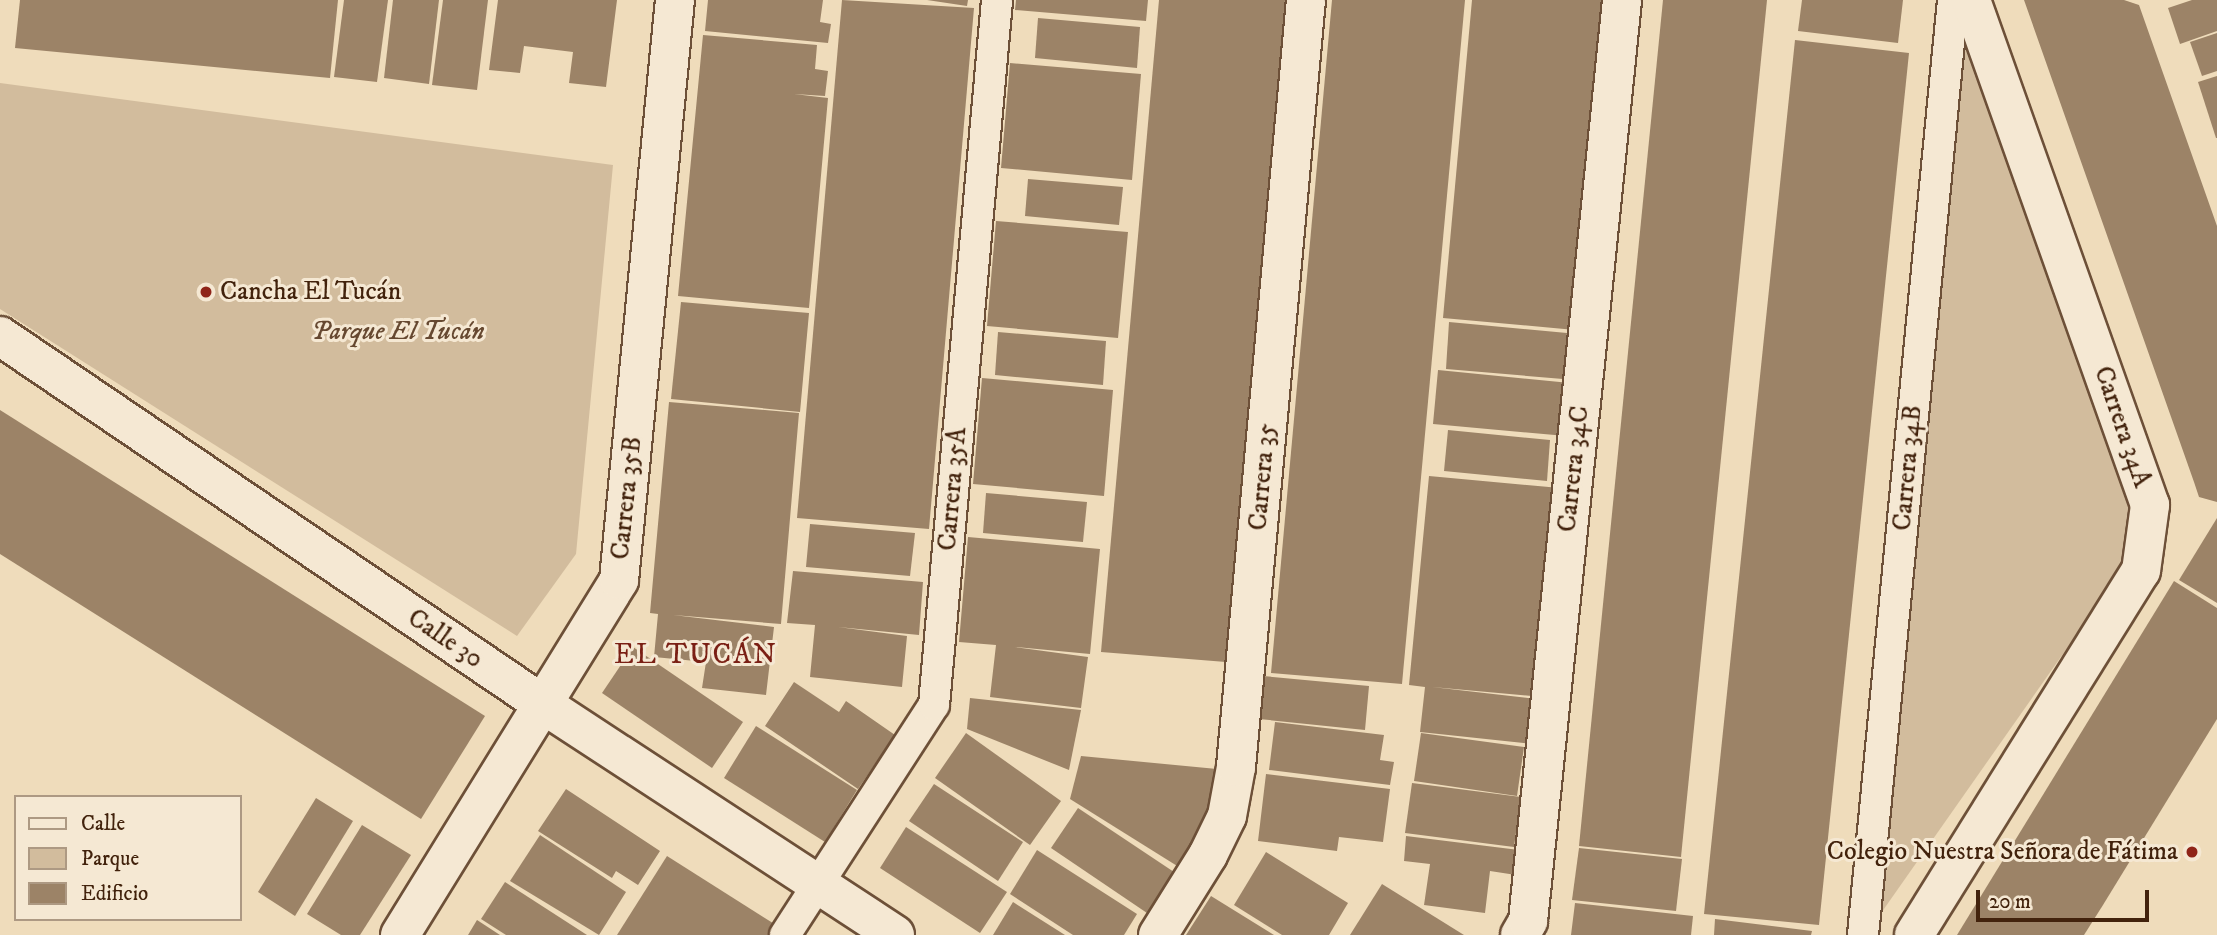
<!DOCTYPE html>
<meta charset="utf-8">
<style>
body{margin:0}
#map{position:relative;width:2217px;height:935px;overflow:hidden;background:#efdcbb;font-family:"IM FELL DW Pica",serif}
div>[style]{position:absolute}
.green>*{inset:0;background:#d2bc9d}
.building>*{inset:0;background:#9c8367}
.roads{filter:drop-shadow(2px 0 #6d5038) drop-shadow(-2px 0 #6d5038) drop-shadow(0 2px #6d5038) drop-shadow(0 -2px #6d5038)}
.service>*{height:30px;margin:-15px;padding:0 15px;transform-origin:15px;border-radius:15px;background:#f5e8d3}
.minor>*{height:38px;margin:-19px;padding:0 19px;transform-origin:19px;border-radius:19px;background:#f5e8d3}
.dots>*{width:19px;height:19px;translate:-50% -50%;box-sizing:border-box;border:4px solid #f5e8d3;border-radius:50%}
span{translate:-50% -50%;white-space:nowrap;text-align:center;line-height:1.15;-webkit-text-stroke:6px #f5e8d3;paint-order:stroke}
.poi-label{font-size:26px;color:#42220c}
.left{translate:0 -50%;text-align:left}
.right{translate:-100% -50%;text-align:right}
.park-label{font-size:26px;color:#664830;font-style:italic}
.street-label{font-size:26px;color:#42220c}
.neighbourhood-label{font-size:28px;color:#7a1f14;letter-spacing:2px}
.legend{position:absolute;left:14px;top:795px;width:228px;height:126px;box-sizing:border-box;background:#f5e8d3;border:2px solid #ad9983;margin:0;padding:9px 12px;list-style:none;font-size:21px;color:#42220c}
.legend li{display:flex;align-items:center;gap:14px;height:35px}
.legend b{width:35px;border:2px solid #ad9983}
.scale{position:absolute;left:1976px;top:890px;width:173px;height:32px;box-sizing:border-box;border:4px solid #42220c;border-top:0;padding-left:9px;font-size:21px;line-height:24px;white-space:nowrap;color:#42220c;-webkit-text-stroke:5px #f5e8d3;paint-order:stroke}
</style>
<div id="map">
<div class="green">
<i style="clip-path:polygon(1960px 31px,1971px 33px,2131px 505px,2124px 567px,1879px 916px)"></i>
<i style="clip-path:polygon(0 83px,613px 165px,576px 554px,517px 636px,0 309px)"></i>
</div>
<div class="building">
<i style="clip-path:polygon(20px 0,338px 0,330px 78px,15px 48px)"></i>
<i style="clip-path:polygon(344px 0,388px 0,377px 82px,334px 77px)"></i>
<i style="clip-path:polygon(393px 0,439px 0,429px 84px,384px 78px)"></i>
<i style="clip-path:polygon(443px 0,488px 0,477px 90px,432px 85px)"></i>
<i style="clip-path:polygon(498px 0,617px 0,606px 87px,569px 83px,573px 52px,524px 46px,520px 73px,489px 70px)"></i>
<i style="clip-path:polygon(708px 0,823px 0,820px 22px,831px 24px,828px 43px,705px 31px)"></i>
<i style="clip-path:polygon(842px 0,974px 8px,929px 529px,797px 518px)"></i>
<i style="clip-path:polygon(927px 0,968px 0,967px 6px)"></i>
<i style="clip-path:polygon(1016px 0,1148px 0,1146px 21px,1015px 10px)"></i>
<i style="clip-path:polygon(1159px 0,1285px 0,1226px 662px,1101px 652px)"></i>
<i style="clip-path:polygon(1332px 0,1465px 0,1402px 684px,1271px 673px)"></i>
<i style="clip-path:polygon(1472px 0,1605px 0,1575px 330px,1443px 318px)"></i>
<i style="clip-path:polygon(1663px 0,1767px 0,1681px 857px,1579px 846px)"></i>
<i style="clip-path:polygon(1802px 0,1903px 0,1898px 43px,1798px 31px)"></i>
<i style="clip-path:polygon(2024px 0,2124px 0,2139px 5px,2217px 226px,2217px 502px,2199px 497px,2194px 482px)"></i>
<i style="clip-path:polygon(2192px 0,2217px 0,2217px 31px,2180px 44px,2168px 8px)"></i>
<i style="clip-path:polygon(1038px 18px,1140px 27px,1137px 68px,1035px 58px)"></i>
<i style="clip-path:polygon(2217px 33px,2217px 71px,2202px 76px,2190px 42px)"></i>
<i style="clip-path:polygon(703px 35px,817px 45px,815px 69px,828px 71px,825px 96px,794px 94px,828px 98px,809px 308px,678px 296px)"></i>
<i style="clip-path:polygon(1795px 40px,1909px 53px,1819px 925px,1704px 914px)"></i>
<i style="clip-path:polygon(1010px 63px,1141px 74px,1132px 180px,1001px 168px)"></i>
<i style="clip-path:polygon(2217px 76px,2217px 138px,2216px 138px,2198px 82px)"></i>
<i style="clip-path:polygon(1028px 179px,1123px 187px,1119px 225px,1025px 216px)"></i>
<i style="clip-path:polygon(996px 221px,1128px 232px,1118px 338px,987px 326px)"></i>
<i style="clip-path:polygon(681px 302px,809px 313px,800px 412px,671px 399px)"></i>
<i style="clip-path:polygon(1449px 322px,1567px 333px,1563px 379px,1446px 369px)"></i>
<i style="clip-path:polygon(998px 332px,1106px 341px,1103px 385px,995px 375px)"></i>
<i style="clip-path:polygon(1438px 370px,1570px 383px,1566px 436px,1433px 424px)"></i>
<i style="clip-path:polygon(982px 378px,1113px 390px,1104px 496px,973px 484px)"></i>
<i style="clip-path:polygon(669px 402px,799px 413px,781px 624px,673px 615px,774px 627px,766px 695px,702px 688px,706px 662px,654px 657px,658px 614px,650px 613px)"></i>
<i style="clip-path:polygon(0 410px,485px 716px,421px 819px,0 554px)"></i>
<i style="clip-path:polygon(1448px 430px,1550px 440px,1547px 481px,1444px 471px)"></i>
<i style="clip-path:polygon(1429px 476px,1560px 488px,1542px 697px,1432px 687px,1536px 699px,1532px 744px,1420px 732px,1425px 687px,1409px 685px)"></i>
<i style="clip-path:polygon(986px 493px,1087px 502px,1083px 542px,983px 533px)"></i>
<i style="clip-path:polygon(2217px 518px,2217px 603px,2179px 580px)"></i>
<i style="clip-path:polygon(810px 524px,915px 533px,910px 576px,806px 567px)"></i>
<i style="clip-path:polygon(968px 537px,1100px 549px,1090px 654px,1015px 647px,1088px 657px,1081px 708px,990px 697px,996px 645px,959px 642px)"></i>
<i style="clip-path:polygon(793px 571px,923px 582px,919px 635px,838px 627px,907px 636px,902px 687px,810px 677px,815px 625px,787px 623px)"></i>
<i style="clip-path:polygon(2174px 581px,2217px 608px,2217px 719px,2103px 905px,2084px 935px,1957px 935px)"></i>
<i style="clip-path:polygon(633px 647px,743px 722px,712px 768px,602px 693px)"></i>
<i style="clip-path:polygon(1263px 676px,1369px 686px,1365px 730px,1259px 719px)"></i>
<i style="clip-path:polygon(794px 682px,839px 712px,846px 701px,895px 735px,858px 789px,765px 726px)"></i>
<i style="clip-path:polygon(970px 698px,1081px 710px,1069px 770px,967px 729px)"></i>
<i style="clip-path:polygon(1275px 722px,1384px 735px,1380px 760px,1394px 762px,1390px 785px,1269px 770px)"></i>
<i style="clip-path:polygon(756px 726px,857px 790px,825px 842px,724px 778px)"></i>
<i style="clip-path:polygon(966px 733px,1061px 801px,1030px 845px,935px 778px)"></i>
<i style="clip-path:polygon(1421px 733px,1524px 747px,1517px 796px,1414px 781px)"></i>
<i style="clip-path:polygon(1081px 756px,1217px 769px,1209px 822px,1182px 869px,1070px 799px)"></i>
<i style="clip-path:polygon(1266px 774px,1390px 789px,1383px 842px,1339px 837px,1337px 851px,1258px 841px)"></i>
<i style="clip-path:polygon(1412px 783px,1521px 797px,1514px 847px,1405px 833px)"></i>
<i style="clip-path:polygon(934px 784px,1023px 842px,998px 881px,909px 821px)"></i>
<i style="clip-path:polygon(566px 789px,660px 851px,638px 885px,616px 871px,612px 878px,538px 831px)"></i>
<i style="clip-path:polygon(316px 798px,353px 821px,295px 916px,258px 892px)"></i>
<i style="clip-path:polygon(1078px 808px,1174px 872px,1147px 913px,1051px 848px)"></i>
<i style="clip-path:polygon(362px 825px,411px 855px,360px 935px,341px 935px,307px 914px)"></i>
<i style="clip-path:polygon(906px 827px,1007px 892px,980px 933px,880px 868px)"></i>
<i style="clip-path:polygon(540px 835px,626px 892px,599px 935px,510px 881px)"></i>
<i style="clip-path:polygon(1406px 836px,1519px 850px,1516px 875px,1490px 871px,1485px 913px,1424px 905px,1430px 864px,1404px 861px)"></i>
<i style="clip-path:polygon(1579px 848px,1682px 859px,1676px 911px,1572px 900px)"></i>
<i style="clip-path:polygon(1037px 850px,1137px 914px,1124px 935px,1073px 935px,1010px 894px)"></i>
<i style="clip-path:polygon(1266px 852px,1348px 903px,1329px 935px,1282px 935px,1234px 905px)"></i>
<i style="clip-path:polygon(667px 856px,776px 925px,769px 935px,617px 935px)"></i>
<i style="clip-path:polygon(505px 882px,587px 935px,506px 935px,481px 919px)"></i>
<i style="clip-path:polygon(1382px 884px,1464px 935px,1350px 935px)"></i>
<i style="clip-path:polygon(1211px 896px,1274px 935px,1186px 935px)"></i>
<i style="clip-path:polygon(1013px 902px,1065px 935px,993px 935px)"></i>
<i style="clip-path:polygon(1575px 903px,1693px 916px,1691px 935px,1571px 935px)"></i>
<i style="clip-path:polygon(1715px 919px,1812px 931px,1811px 935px,1714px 935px)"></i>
<i style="clip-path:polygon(477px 920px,500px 935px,468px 935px)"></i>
</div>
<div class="roads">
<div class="service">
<i style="left:785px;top:935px;width:274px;rotate:-57.1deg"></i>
<i style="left:934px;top:705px;width:708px;rotate:-84.89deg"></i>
<i style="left:1863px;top:935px;width:939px;rotate:-84.5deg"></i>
</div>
<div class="minor">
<i style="left:0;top:336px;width:654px;rotate:34.15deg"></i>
<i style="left:541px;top:703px;width:423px;rotate:33.2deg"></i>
<i style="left:400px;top:935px;width:417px;rotate:-58.3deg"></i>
<i style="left:619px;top:580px;width:583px;rotate:-84.49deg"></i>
<i style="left:1158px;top:935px;width:94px;rotate:-58deg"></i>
<i style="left:1208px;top:855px;width:43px;rotate:-64deg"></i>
<i style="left:1227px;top:816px;width:50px;rotate:-79.6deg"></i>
<i style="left:1236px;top:767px;width:770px;rotate:-84.79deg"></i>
<i style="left:1520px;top:935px;width:16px;rotate:-60deg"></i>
<i style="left:1528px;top:921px;width:926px;rotate:-84.17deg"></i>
<i style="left:1914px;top:935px;width:429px;rotate:-58.1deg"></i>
<i style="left:2141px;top:571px;width:67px;rotate:-82.2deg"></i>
<i style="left:2150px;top:505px;width:536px;rotate:-109.52deg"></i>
</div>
</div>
<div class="dots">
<i style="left:206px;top:292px;background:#8f2418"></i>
<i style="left:2192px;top:852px;background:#8f2418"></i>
</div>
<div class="poi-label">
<span class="left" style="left:220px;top:292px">Cancha El Tucán</span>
<span class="right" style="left:2178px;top:852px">Colegio Nuestra Señora de Fátima</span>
</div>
<div class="park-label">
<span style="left:398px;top:332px">Parque El Tucán</span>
</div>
<div class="street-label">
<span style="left:2122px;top:427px;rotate:71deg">Carrera 34A</span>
<span style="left:1908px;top:468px;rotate:-85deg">Carrera 34B</span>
<span style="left:1574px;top:469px;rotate:-84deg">Carrera 34C</span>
<span style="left:1263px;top:477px;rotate:-85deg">Carrera 35</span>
<span style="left:953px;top:489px;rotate:-85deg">Carrera 35A</span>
<span style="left:627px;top:498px;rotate:-84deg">Carrera 35B</span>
<span style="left:445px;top:639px;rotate:34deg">Calle 30</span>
</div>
<div class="neighbourhood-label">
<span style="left:696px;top:655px">EL TUCÁN</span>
</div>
<ul class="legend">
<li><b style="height:9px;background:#f5e8d3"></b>Calle</li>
<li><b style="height:19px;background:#d2bc9d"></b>Parque</li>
<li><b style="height:19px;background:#9c8367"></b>Edificio</li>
</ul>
<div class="scale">20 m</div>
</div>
